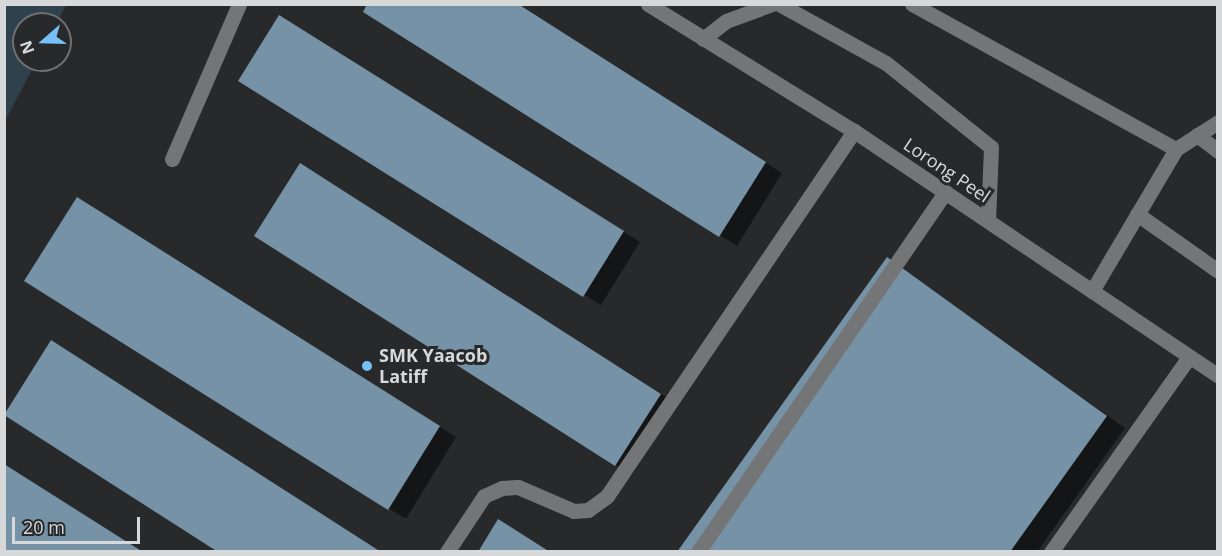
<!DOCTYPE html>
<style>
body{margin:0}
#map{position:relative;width:1222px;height:556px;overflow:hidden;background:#27292b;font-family:"Open Sans",sans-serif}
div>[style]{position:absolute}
.green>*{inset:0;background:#30414e}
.shadow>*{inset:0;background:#0007}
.building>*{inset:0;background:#7692a7}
.minor>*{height:15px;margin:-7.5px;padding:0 7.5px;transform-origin:7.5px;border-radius:7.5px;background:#747576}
.dots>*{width:16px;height:16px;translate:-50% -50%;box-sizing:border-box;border:3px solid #27292b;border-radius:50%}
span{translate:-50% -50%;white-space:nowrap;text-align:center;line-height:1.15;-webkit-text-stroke:6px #27292b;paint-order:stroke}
.street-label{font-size:18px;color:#d7d8d9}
.poi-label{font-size:18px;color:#d7d8d9;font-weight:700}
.left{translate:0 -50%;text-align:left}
.frame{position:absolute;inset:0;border:6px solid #d7d8d9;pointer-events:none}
.north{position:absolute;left:12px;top:12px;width:60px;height:60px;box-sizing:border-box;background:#27292b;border:2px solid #6d6f71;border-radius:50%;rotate:250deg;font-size:16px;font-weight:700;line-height:24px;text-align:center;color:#d7d8d9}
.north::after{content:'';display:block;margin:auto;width:21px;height:27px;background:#76c0f7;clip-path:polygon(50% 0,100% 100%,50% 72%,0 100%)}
.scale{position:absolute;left:12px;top:517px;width:128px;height:27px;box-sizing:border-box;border:3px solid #d7d8d9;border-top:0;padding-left:8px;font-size:18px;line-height:21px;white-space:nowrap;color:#d7d8d9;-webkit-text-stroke:4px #27292b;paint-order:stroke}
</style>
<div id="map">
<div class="green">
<i style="clip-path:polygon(5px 4px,66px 5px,56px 24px,24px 24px,24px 60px,37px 60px,5px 121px)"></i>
</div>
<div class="shadow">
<i style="clip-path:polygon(517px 4px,782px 173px,737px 246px,365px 11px)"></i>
<i style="clip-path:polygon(297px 27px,640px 242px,601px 305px,240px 81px)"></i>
<i style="clip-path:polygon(318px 175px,677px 404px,632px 475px,616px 465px)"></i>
<i style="clip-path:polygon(94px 209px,456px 437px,406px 519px,26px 281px)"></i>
<i style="clip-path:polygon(887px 259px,1125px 428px,1037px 552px,679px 552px)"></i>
</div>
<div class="building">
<i style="clip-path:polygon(367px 4px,518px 4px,766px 162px,719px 237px,363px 12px)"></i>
<i style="clip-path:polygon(279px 15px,624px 231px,583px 297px,238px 81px)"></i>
<i style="clip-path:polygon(300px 163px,661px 394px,615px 466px,254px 236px)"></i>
<i style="clip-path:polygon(77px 197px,440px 426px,388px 510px,24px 281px)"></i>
<i style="clip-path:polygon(887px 257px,1107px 416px,1010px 552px,677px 552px)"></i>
<i style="clip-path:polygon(51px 340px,381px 552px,218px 552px,4px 415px)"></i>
<i style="clip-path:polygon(4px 464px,143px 552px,4px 552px)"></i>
<i style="clip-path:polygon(498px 519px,550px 552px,478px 552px)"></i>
</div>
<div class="minor">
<i style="left:648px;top:4px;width:242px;rotate:31.7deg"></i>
<i style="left:854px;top:131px;width:439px;rotate:33.9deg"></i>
<i style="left:779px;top:4px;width:122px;rotate:28.9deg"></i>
<i style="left:886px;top:63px;width:134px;rotate:38.7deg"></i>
<i style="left:991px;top:147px;width:74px;rotate:92.3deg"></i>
<i style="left:912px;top:4px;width:301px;rotate:28.8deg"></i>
<i style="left:1176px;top:149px;width:50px;rotate:-32.7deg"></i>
<i style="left:703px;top:39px;width:29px;rotate:-38deg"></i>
<i style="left:726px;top:21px;width:49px;rotate:-20.3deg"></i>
<i style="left:1197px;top:135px;width:26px;rotate:37deg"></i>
<i style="left:172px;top:159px;width:169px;rotate:-66.6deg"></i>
<i style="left:1137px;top:214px;width:99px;rotate:35.1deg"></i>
<i style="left:1092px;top:291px;width:165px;rotate:-59.4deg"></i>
<i style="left:447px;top:552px;width:67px;rotate:-56.5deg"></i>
<i style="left:484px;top:496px;width:20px;rotate:-24deg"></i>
<i style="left:502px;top:488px;width:16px;rotate:-4deg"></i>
<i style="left:518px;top:487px;width:61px;rotate:23.2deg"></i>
<i style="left:574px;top:511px;width:14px;rotate:-4deg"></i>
<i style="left:588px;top:510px;width:24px;rotate:-36deg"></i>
<i style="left:607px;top:496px;width:441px;rotate:-55.9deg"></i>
<i style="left:698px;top:552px;width:437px;rotate:-55.5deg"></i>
<i style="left:1051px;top:552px;width:239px;rotate:-54.7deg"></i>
</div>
<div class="dots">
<i style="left:367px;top:366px;background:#76c0f7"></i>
</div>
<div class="street-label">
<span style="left:947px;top:170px;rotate:34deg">Lorong Peel</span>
</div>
<div class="poi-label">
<span class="left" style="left:379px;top:366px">SMK Yaacob<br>Latiff</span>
</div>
<div class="frame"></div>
<div class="north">N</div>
<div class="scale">20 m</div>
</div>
